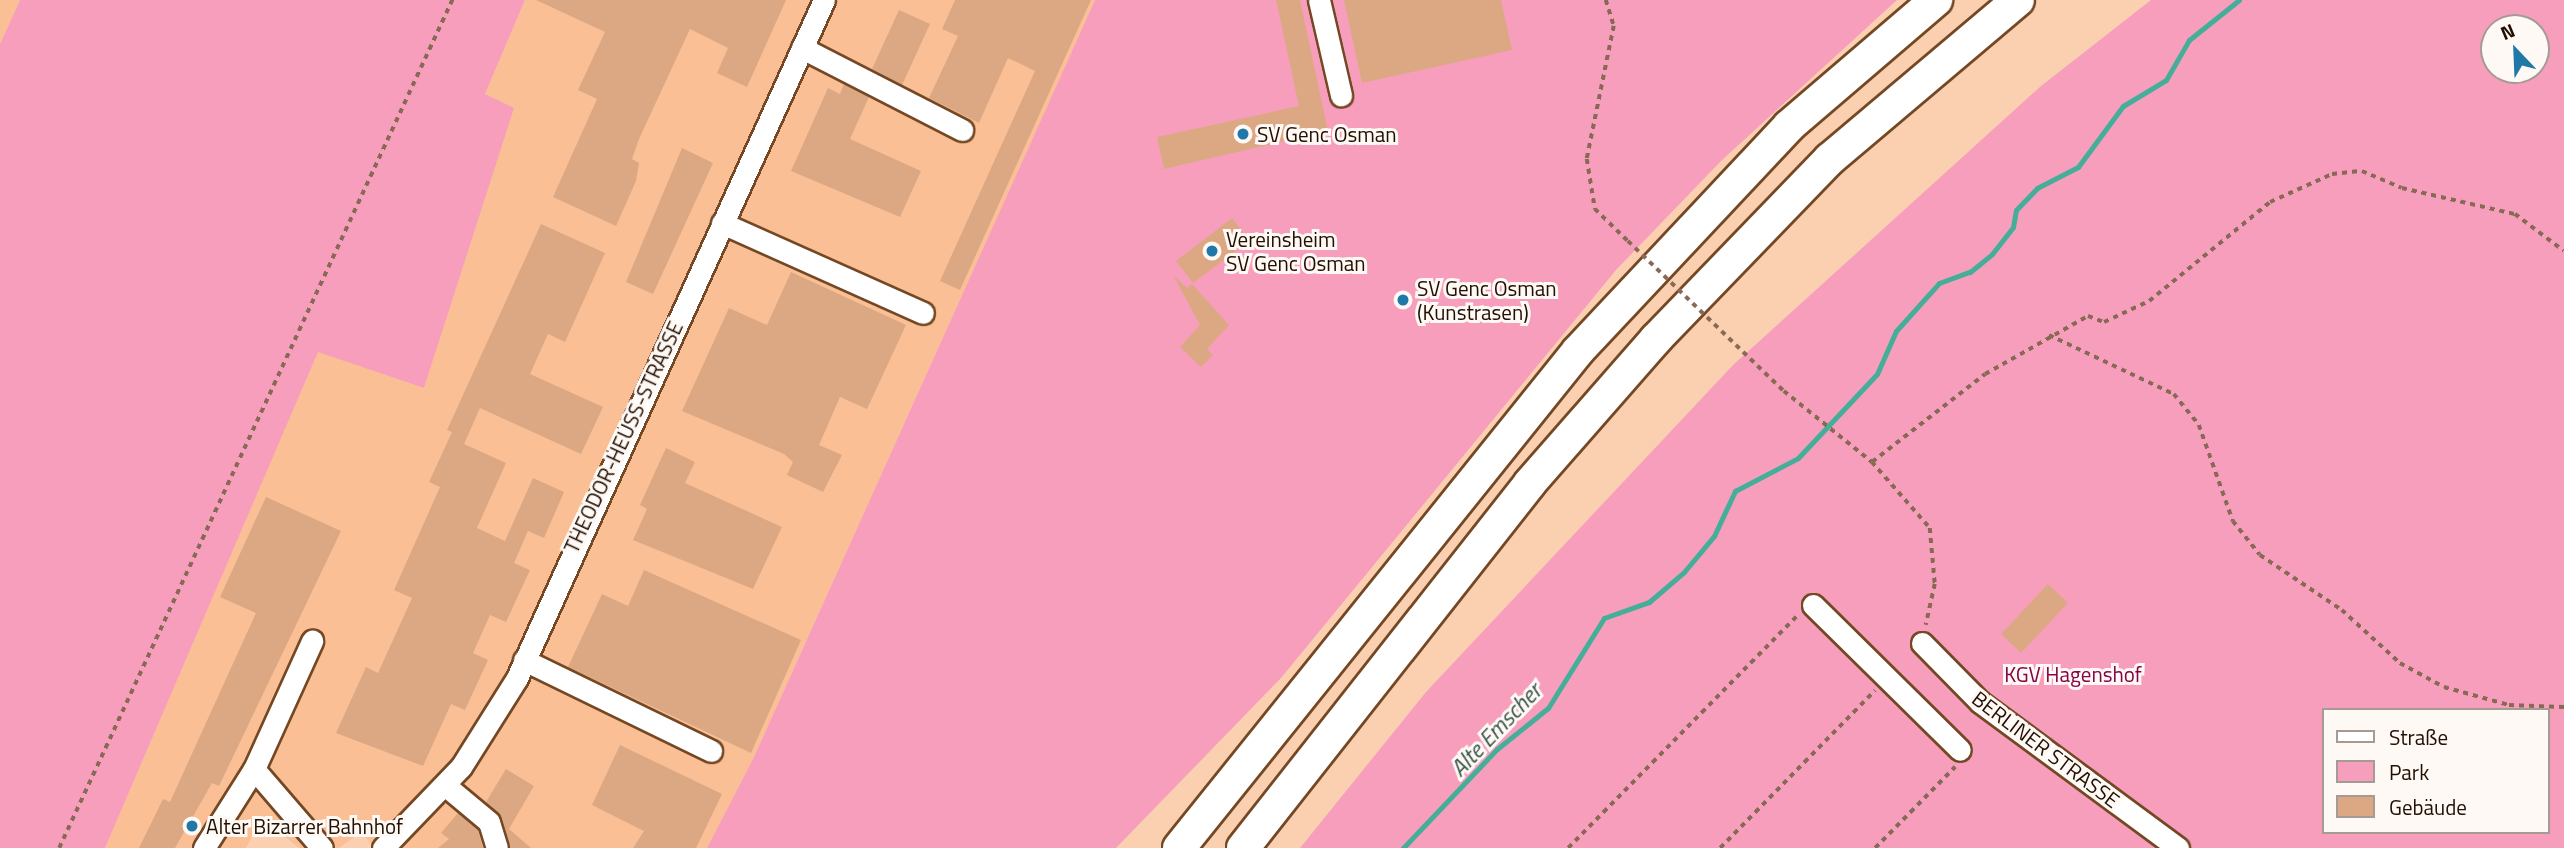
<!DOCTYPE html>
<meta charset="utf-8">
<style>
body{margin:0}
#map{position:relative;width:2564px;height:848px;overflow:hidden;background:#fbd0b1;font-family:"Titillium Web",sans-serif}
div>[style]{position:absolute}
.built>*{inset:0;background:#fabf94}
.green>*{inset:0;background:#f79ebd}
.stream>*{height:5px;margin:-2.5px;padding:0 2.5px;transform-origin:2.5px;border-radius:2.5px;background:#45ae99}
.building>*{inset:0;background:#dca883}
.path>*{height:3.5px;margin-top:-1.75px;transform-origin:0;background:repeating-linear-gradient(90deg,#876954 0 5px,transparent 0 10px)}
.roads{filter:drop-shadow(2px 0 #744824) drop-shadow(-2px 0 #744824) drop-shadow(0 2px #744824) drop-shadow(0 -2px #744824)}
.minor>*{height:21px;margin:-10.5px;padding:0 10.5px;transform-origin:10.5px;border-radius:10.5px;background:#fff}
.highway>*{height:32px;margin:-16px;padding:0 16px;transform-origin:16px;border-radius:16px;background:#fff}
.path-bridge>*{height:3.5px;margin-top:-1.75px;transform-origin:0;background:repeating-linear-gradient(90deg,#876954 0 5px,transparent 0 10px)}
.dots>*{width:19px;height:19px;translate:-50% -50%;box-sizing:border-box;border:4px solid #fff9f5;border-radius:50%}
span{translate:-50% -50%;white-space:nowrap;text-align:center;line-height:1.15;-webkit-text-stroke:6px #fff9f5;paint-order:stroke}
.poi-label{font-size:21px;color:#210f02}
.left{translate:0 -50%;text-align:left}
.street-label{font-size:21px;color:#210f02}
.park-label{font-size:21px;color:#830448}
.water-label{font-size:23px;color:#33534b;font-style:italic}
.legend{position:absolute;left:2322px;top:708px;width:228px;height:126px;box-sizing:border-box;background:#fff9f5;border:2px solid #a69b94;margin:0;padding:9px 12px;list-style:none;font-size:21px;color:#210f02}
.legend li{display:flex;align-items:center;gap:14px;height:35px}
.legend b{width:35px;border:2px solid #a69b94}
.north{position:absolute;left:2480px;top:14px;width:70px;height:70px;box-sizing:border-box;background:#fff9f5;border:2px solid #a69b94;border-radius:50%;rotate:337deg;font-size:19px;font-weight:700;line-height:28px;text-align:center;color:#210f02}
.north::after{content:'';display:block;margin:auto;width:24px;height:32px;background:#1f78a7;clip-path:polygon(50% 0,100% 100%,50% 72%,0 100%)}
</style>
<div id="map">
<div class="built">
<i style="clip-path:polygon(0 0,20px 0,0 44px)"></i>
<i style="clip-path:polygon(525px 0,1095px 0,754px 757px,707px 848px,375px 848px,361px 832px,339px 848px,299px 848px,262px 818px,246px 848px,105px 848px,318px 351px,424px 388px,513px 109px,485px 94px)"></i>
</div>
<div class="green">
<i style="clip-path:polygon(20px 0,525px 0,485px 94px,514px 108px,424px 388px,318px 352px,105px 848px,0 848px,0 44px)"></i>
<i style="clip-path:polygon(1095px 0,1897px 0,1721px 161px,1616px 270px,1281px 678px,1116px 848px,707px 848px,754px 757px)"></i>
<i style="clip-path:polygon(evenodd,2151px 0,2564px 0,2564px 848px,1300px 848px,1426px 692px,1733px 365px,2041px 86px,2151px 0,2494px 28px,2536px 28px,2536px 70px,2494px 70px,2494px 28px,2151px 0,2324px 710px,2548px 710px,2548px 832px,2324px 832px,2324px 710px)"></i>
</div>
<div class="stream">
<i style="left:1403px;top:848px;width:137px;rotate:-46.5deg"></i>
<i style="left:1497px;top:749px;width:65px;rotate:-38.8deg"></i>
<i style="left:1548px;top:708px;width:106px;rotate:-58.1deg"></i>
<i style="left:1604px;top:618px;width:48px;rotate:-19.6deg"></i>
<i style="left:1649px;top:602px;width:46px;rotate:-40.6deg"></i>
<i style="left:1684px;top:572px;width:47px;rotate:-50.2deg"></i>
<i style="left:1714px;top:536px;width:50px;rotate:-65deg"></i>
<i style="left:1735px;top:491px;width:71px;rotate:-27.6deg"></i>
<i style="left:1798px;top:458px;width:115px;rotate:-46.8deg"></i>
<i style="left:1877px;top:374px;width:47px;rotate:-66.2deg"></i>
<i style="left:1896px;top:331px;width:64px;rotate:-48.1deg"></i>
<i style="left:1939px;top:283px;width:33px;rotate:-20deg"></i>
<i style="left:1970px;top:272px;width:28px;rotate:-39deg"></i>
<i style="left:1992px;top:254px;width:34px;rotate:-52deg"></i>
<i style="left:2013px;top:227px;width:17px;rotate:-80deg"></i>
<i style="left:2016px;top:210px;width:30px;rotate:-46deg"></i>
<i style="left:2037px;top:188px;width:46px;rotate:-27.1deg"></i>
<i style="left:2078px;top:167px;width:76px;rotate:-53.6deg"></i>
<i style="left:2123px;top:106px;width:50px;rotate:-31.2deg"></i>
<i style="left:2166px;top:80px;width:46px;rotate:-60.1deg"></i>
<i style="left:2189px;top:40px;width:64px;rotate:-38.7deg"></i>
</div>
<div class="building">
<i style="clip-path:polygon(536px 0,786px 0,747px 87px,717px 73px,728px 48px,690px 29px,639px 139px,632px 159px,639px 163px,636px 181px,616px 226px,553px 197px,597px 99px,578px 90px,605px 32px)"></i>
<i style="clip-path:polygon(955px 0,1091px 0,960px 290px,940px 281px,1035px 71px,1008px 58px,979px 123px,929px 98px,958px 36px,942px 29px)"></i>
<i style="clip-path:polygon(1276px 0,1300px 0,1328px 131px,1164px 169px,1157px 137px,1299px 106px)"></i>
<i style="clip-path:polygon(1344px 0,1501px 0,1512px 50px,1362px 83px)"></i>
<i style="clip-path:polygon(899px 10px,930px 24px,902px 85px,872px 69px)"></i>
<i style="clip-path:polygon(844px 84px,869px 97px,850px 139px,921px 171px,900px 217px,791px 171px,828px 88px,840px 94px)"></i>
<i style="clip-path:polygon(682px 148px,713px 163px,653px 294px,626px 282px)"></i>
<i style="clip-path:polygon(1232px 218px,1249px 241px,1193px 283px,1176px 261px)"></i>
<i style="clip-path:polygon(541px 224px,605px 253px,565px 342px,548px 334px,530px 374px,603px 407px,581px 454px,480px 408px,464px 444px,506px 463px,477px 528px,505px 541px,533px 478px,564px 492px,544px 538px,528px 531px,514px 563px,530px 570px,506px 622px,490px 615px,473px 653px,488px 660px,465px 710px,451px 704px,423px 766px,336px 733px,366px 667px,378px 673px,412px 598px,394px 590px,440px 487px,429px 482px,452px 432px,447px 430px)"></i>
<i style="clip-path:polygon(791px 272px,906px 325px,867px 409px,840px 397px,819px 445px,842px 455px,823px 492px,787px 475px,793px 462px,784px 454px,682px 411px,729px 308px,767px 325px)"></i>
<i style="clip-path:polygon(1173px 275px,1187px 288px,1192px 284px,1229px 325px,1207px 349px,1213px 355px,1201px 367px,1180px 347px,1200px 325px)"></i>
<i style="clip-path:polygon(666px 448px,695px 462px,685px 483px,782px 527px,753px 589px,633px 540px,647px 509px,640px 505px)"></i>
<i style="clip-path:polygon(266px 497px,341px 531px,219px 786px,212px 783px,175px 848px,139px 848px,163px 799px,170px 802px,256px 613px,220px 597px)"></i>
<i style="clip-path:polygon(644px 570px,801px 640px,751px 753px,568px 667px,602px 594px,628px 606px)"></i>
<i style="clip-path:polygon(2048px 584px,2068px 603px,2021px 653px,2001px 634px)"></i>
<i style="clip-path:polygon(620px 745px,722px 794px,696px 848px,633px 848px,644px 831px,592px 805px)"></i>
<i style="clip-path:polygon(506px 769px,534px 786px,509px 829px,531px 848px,510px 848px,501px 817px,486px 802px)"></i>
<i style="clip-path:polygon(458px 813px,478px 830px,483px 848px,438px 848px,449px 839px,441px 833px)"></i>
</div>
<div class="path">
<i style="left:1606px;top:0;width:27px;rotate:73deg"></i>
<i style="left:1614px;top:26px;width:136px;rotate:101.5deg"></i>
<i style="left:1587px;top:159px;width:51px;rotate:80.9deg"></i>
<i style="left:1595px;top:209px;width:46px;rotate:44.1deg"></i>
<i style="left:2049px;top:335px;width:138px;rotate:25.3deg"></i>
<i style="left:2174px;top:394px;width:40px;rotate:51deg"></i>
<i style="left:2199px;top:425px;width:102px;rotate:70.5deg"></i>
<i style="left:2233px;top:521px;width:43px;rotate:51.5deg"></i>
<i style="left:2260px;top:555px;width:99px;rotate:33.9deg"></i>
<i style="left:2342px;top:610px;width:79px;rotate:42.4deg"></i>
<i style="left:2400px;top:663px;width:50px;rotate:28.6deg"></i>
<i style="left:2444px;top:687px;width:67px;rotate:15.5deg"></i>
<i style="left:2509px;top:705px;width:55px;rotate:2.1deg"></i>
<i style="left:1784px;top:391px;width:113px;rotate:38.9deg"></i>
<i style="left:1872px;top:462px;width:88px;rotate:48.7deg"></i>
<i style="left:1930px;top:528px;width:56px;rotate:84.9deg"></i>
<i style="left:1935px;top:584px;width:42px;rotate:102.4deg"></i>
<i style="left:1872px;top:462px;width:143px;rotate:-37.9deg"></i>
<i style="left:1985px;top:374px;width:118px;rotate:-29.4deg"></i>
<i style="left:2088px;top:316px;width:17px;rotate:21deg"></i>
<i style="left:2104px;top:322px;width:50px;rotate:-25deg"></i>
<i style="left:2149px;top:301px;width:156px;rotate:-39.3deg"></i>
<i style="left:2270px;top:202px;width:68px;rotate:-24.3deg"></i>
<i style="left:2332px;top:174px;width:30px;rotate:-6deg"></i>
<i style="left:2362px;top:171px;width:43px;rotate:23deg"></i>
<i style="left:2402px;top:188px;width:116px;rotate:13deg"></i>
<i style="left:2515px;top:214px;width:61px;rotate:37.1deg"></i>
<i style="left:59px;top:848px;width:935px;rotate:-65.13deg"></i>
<i style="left:1568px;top:848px;width:326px;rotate:-45.4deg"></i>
<i style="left:1720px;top:848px;width:221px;rotate:-45.5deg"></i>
<i style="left:1875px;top:848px;width:114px;rotate:-45.4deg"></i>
</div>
<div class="roads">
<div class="minor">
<i style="left:1319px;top:0;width:98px;rotate:77deg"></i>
<i style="left:802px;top:48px;width:180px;rotate:27.1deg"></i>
<i style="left:722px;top:223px;width:220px;rotate:24.1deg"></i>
<i style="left:1813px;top:605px;width:206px;rotate:44.6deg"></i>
<i style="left:1922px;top:643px;width:83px;rotate:45.5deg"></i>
<i style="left:1980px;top:702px;width:246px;rotate:36.4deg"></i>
<i style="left:524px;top:660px;width:208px;rotate:25.9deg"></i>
<i style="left:254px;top:769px;width:104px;rotate:49.3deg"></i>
<i style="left:446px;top:786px;width:56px;rotate:39.9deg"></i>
<i style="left:489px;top:822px;width:27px;rotate:73deg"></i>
<i style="left:204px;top:848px;width:93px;rotate:-57.7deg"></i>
<i style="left:254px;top:769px;width:141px;rotate:-65.6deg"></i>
<i style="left:383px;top:848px;width:112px;rotate:-46.1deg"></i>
<i style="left:461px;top:767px;width:105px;rotate:-57.8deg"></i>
<i style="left:517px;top:678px;width:744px;rotate:-65.64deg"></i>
</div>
<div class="highway">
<i style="left:1179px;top:848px;width:637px;rotate:-51.24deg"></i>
<i style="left:1578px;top:351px;width:308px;rotate:-46.8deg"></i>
<i style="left:1789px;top:126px;width:194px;rotate:-40.6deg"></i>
<i style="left:1243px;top:848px;width:464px;rotate:-51.8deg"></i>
<i style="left:1530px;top:483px;width:191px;rotate:-48.8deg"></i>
<i style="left:1656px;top:339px;width:250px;rotate:-46deg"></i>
<i style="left:1830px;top:159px;width:246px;rotate:-40.2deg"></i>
</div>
</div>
<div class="path-bridge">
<i style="left:1628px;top:241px;width:216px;rotate:43.9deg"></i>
</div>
<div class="dots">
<i style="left:1243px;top:134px;background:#1f78a7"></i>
<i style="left:1212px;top:251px;background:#1f78a7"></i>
<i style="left:1403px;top:300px;background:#1f78a7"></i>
<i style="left:192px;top:826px;background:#1f78a7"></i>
</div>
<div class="poi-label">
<span class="left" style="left:1257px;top:134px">SV Genc Osman</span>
<span class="left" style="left:1226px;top:251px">Vereinsheim<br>SV Genc Osman</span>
<span class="left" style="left:1417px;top:300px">SV Genc Osman<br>(Kunstrasen)</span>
<span class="left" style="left:206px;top:826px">Alter Bizarrer Bahnhof</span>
</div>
<div class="street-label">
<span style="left:623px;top:437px;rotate:-65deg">THEODOR-HEUSS-STRASSE</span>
<span style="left:2046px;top:749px;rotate:37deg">BERLINER STRASSE</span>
</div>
<div class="park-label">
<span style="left:2073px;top:674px">KGV Hagenshof</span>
</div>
<div class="water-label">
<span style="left:1496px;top:730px;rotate:-46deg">Alte Emscher</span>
</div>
<ul class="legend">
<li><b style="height:9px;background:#fff"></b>Straße</li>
<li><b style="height:19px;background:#f79ebd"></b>Park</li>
<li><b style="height:19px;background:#dca883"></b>Gebäude</li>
</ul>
<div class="north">N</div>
</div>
